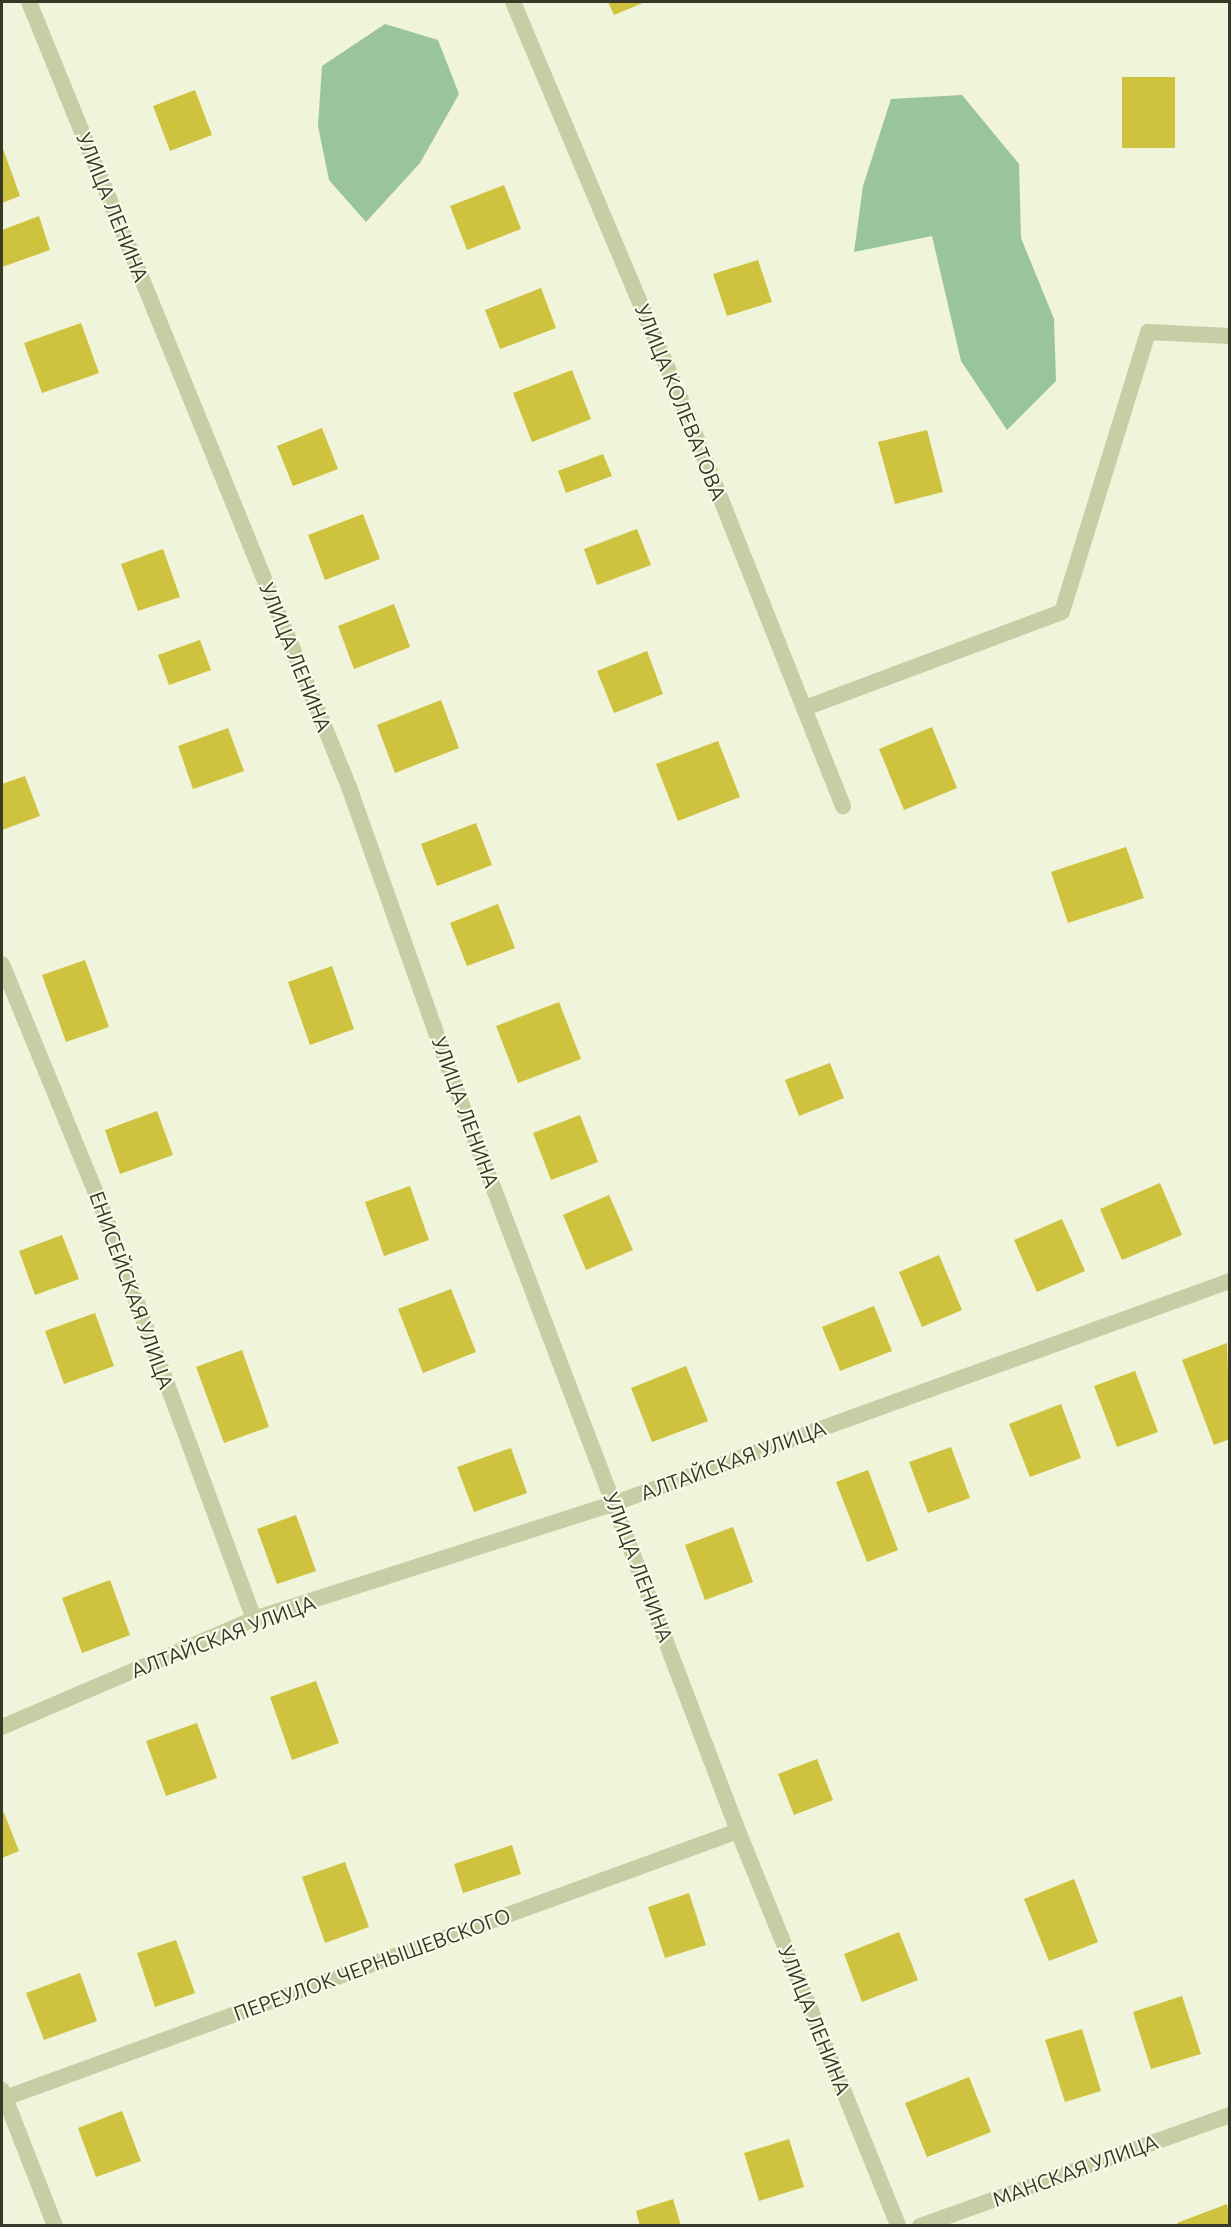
<!DOCTYPE html>
<meta charset="utf-8">
<style>
body{margin:0}
#map{position:relative;width:1231px;height:2227px;overflow:hidden;background:#eff4db;font-family:Ubuntu,sans-serif}
div>[style]{position:absolute}
.green>*{inset:0;background:#9ac49a}
.building>*{inset:0;background:#cfc23e}
.minor>*{height:16px;margin:-8px;padding:0 8px;transform-origin:8px;border-radius:8px;background:#c8cda6}
span{translate:-50% -50%;white-space:nowrap;text-align:center;line-height:1.15;-webkit-text-stroke:4.5px #f7fbe8;paint-order:stroke}
.street-label{font-size:21px;color:#383827}
.frame{position:absolute;inset:0;border:3px solid #383827;pointer-events:none}
</style>
<div id="map">
<div class="green">
<i style="clip-path:polygon(385px 24px,438px 40px,459px 94px,420px 163px,366px 222px,329px 180px,318px 126px,322px 66px)"></i>
<i style="clip-path:polygon(962px 95px,1019px 164px,1021px 238px,1054px 319px,1056px 381px,1007px 430px,961px 361px,932px 236px,854px 252px,863px 186px,891px 99px)"></i>
</div>
<div class="building">
<i style="clip-path:polygon(608px 2px,645px 2px,614px 15px)"></i>
<i style="clip-path:polygon(1122px 77px,1175px 77px,1175px 148px,1122px 148px)"></i>
<i style="clip-path:polygon(195px 90px,212px 135px,170px 151px,153px 106px)"></i>
<i style="clip-path:polygon(2px 146px,20px 196px,2px 203px)"></i>
<i style="clip-path:polygon(504px 185px,521px 229px,467px 250px,450px 206px)"></i>
<i style="clip-path:polygon(39px 216px,50px 250px,2px 267px,2px 230px)"></i>
<i style="clip-path:polygon(758px 260px,772px 302px,727px 316px,713px 274px)"></i>
<i style="clip-path:polygon(541px 288px,556px 328px,500px 349px,485px 310px)"></i>
<i style="clip-path:polygon(81px 323px,99px 373px,42px 393px,24px 343px)"></i>
<i style="clip-path:polygon(572px 370px,591px 419px,532px 442px,513px 393px)"></i>
<i style="clip-path:polygon(322px 428px,338px 469px,293px 486px,277px 446px)"></i>
<i style="clip-path:polygon(927px 430px,943px 492px,895px 504px,878px 442px)"></i>
<i style="clip-path:polygon(603px 454px,612px 476px,566px 493px,558px 471px)"></i>
<i style="clip-path:polygon(363px 514px,380px 559px,325px 580px,308px 535px)"></i>
<i style="clip-path:polygon(637px 529px,651px 565px,597px 585px,584px 549px)"></i>
<i style="clip-path:polygon(163px 549px,180px 597px,138px 611px,121px 564px)"></i>
<i style="clip-path:polygon(394px 604px,410px 647px,354px 669px,338px 626px)"></i>
<i style="clip-path:polygon(200px 640px,211px 670px,169px 685px,158px 655px)"></i>
<i style="clip-path:polygon(647px 651px,663px 694px,614px 713px,597px 671px)"></i>
<i style="clip-path:polygon(441px 700px,459px 748px,395px 773px,377px 725px)"></i>
<i style="clip-path:polygon(932px 727px,957px 788px,904px 810px,879px 749px)"></i>
<i style="clip-path:polygon(228px 728px,244px 771px,193px 789px,178px 746px)"></i>
<i style="clip-path:polygon(718px 741px,740px 797px,678px 821px,656px 764px)"></i>
<i style="clip-path:polygon(25px 776px,40px 816px,2px 830px,2px 784px)"></i>
<i style="clip-path:polygon(476px 823px,492px 865px,437px 886px,421px 844px)"></i>
<i style="clip-path:polygon(1126px 847px,1144px 898px,1068px 923px,1051px 872px)"></i>
<i style="clip-path:polygon(498px 904px,515px 948px,467px 966px,450px 923px)"></i>
<i style="clip-path:polygon(85px 960px,109px 1027px,66px 1042px,42px 975px)"></i>
<i style="clip-path:polygon(332px 966px,354px 1029px,310px 1045px,288px 982px)"></i>
<i style="clip-path:polygon(559px 1002px,581px 1059px,518px 1083px,496px 1026px)"></i>
<i style="clip-path:polygon(830px 1063px,844px 1098px,799px 1116px,785px 1080px)"></i>
<i style="clip-path:polygon(157px 1111px,173px 1155px,120px 1174px,105px 1130px)"></i>
<i style="clip-path:polygon(580px 1115px,598px 1162px,551px 1180px,533px 1133px)"></i>
<i style="clip-path:polygon(1160px 1183px,1182px 1235px,1122px 1260px,1100px 1209px)"></i>
<i style="clip-path:polygon(410px 1186px,429px 1240px,384px 1256px,365px 1202px)"></i>
<i style="clip-path:polygon(609px 1195px,633px 1250px,586px 1270px,563px 1215px)"></i>
<i style="clip-path:polygon(1062px 1219px,1085px 1271px,1037px 1292px,1014px 1240px)"></i>
<i style="clip-path:polygon(62px 1235px,79px 1279px,35px 1295px,19px 1251px)"></i>
<i style="clip-path:polygon(939px 1255px,962px 1310px,922px 1327px,899px 1272px)"></i>
<i style="clip-path:polygon(451px 1289px,476px 1352px,423px 1373px,398px 1309px)"></i>
<i style="clip-path:polygon(874px 1306px,892px 1351px,840px 1371px,822px 1327px)"></i>
<i style="clip-path:polygon(95px 1313px,114px 1366px,64px 1384px,45px 1331px)"></i>
<i style="clip-path:polygon(1227px 1343px,1230px 1439px,1214px 1445px,1182px 1360px)"></i>
<i style="clip-path:polygon(242px 1350px,269px 1427px,224px 1443px,196px 1367px)"></i>
<i style="clip-path:polygon(686px 1366px,708px 1421px,652px 1442px,631px 1388px)"></i>
<i style="clip-path:polygon(1135px 1371px,1158px 1432px,1117px 1447px,1094px 1386px)"></i>
<i style="clip-path:polygon(1061px 1404px,1081px 1458px,1030px 1477px,1009px 1424px)"></i>
<i style="clip-path:polygon(951px 1447px,970px 1498px,928px 1513px,909px 1462px)"></i>
<i style="clip-path:polygon(511px 1448px,527px 1493px,474px 1512px,457px 1467px)"></i>
<i style="clip-path:polygon(868px 1470px,898px 1550px,867px 1562px,836px 1482px)"></i>
<i style="clip-path:polygon(296px 1515px,316px 1571px,277px 1584px,257px 1529px)"></i>
<i style="clip-path:polygon(733px 1527px,753px 1582px,705px 1600px,685px 1545px)"></i>
<i style="clip-path:polygon(110px 1580px,130px 1635px,82px 1653px,62px 1598px)"></i>
<i style="clip-path:polygon(316px 1681px,339px 1743px,292px 1760px,270px 1697px)"></i>
<i style="clip-path:polygon(197px 1723px,217px 1778px,166px 1796px,146px 1741px)"></i>
<i style="clip-path:polygon(817px 1759px,833px 1800px,794px 1815px,778px 1774px)"></i>
<i style="clip-path:polygon(2px 1808px,19px 1851px,2px 1858px)"></i>
<i style="clip-path:polygon(512px 1845px,521px 1874px,463px 1893px,454px 1864px)"></i>
<i style="clip-path:polygon(345px 1862px,369px 1927px,325px 1943px,302px 1877px)"></i>
<i style="clip-path:polygon(1074px 1879px,1098px 1942px,1049px 1961px,1024px 1899px)"></i>
<i style="clip-path:polygon(689px 1893px,706px 1945px,665px 1958px,648px 1907px)"></i>
<i style="clip-path:polygon(899px 1932px,918px 1980px,862px 2002px,844px 1954px)"></i>
<i style="clip-path:polygon(176px 1940px,195px 1993px,155px 2007px,137px 1953px)"></i>
<i style="clip-path:polygon(80px 1973px,97px 2021px,44px 2040px,26px 1993px)"></i>
<i style="clip-path:polygon(1182px 1996px,1201px 2054px,1151px 2069px,1133px 2012px)"></i>
<i style="clip-path:polygon(1082px 2029px,1101px 2091px,1065px 2102px,1045px 2040px)"></i>
<i style="clip-path:polygon(969px 2077px,991px 2132px,927px 2157px,905px 2103px)"></i>
<i style="clip-path:polygon(122px 2111px,141px 2161px,96px 2177px,78px 2128px)"></i>
<i style="clip-path:polygon(789px 2139px,804px 2187px,759px 2201px,744px 2153px)"></i>
<i style="clip-path:polygon(673px 2199px,681px 2226px,640px 2226px,636px 2211px)"></i>
<i style="clip-path:polygon(1227px 2204px,1230px 2226px,1178px 2226px,1177px 2223px)"></i>
</div>
<div class="minor">
<i style="left:29px;top:2px;width:848px;rotate:67.82deg"></i>
<i style="left:349px;top:787px;width:324px;rotate:70.5deg"></i>
<i style="left:457px;top:1092px;width:791px;rotate:69.18deg"></i>
<i style="left:738px;top:1831px;width:426px;rotate:67.9deg"></i>
<i style="left:513px;top:2px;width:436px;rotate:67.1deg"></i>
<i style="left:683px;top:404px;width:433px;rotate:68.3deg"></i>
<i style="left:805px;top:708px;width:274px;rotate:-20.5deg"></i>
<i style="left:1062px;top:612px;width:293px;rotate:-72.9deg"></i>
<i style="left:1148px;top:332px;width:82px;rotate:2.8deg"></i>
<i style="left:2px;top:964px;width:255px;rotate:67.7deg"></i>
<i style="left:99px;top:1200px;width:447px;rotate:69.7deg"></i>
<i style="left:2px;top:1727px;width:274px;rotate:-23.2deg"></i>
<i style="left:254px;top:1619px;width:379px;rotate:-17.8deg"></i>
<i style="left:615px;top:1503px;width:654px;rotate:-19.85deg"></i>
<i style="left:2px;top:2090px;width:146px;rotate:68.7deg"></i>
<i style="left:5px;top:2098px;width:780px;rotate:-20.01deg"></i>
<i style="left:920px;top:2226px;width:329px;rotate:-19.7deg"></i>
</div>
<div class="street-label">
<span style="left:113px;top:207px;rotate:68deg">УЛИЦА ЛЕНИНА</span>
<span style="left:681px;top:402px;rotate:68deg">УЛИЦА КОЛЕВАТОВА</span>
<span style="left:296px;top:657px;rotate:68deg">УЛИЦА ЛЕНИНА</span>
<span style="left:466px;top:1112px;rotate:70deg">УЛИЦА ЛЕНИНА</span>
<span style="left:132px;top:1290px;rotate:70deg">ЕНИСЕЙСКАЯ УЛИЦА</span>
<span style="left:733px;top:1460px;rotate:-20deg">АЛТАЙСКАЯ УЛИЦА</span>
<span style="left:639px;top:1567px;rotate:69deg">УЛИЦА ЛЕНИНА</span>
<span style="left:223px;top:1636px;rotate:-21deg">АЛТАЙСКАЯ УЛИЦА</span>
<span style="left:372px;top:1964px;rotate:-20deg">ПЕРЕУЛОК ЧЕРНЫШЕВСКОГО</span>
<span style="left:815px;top:2020px;rotate:68deg">УЛИЦА ЛЕНИНА</span>
<span style="left:1075px;top:2170px;rotate:-20deg">МАНСКАЯ УЛИЦА</span>
</div>
<div class="frame"></div>
</div>
